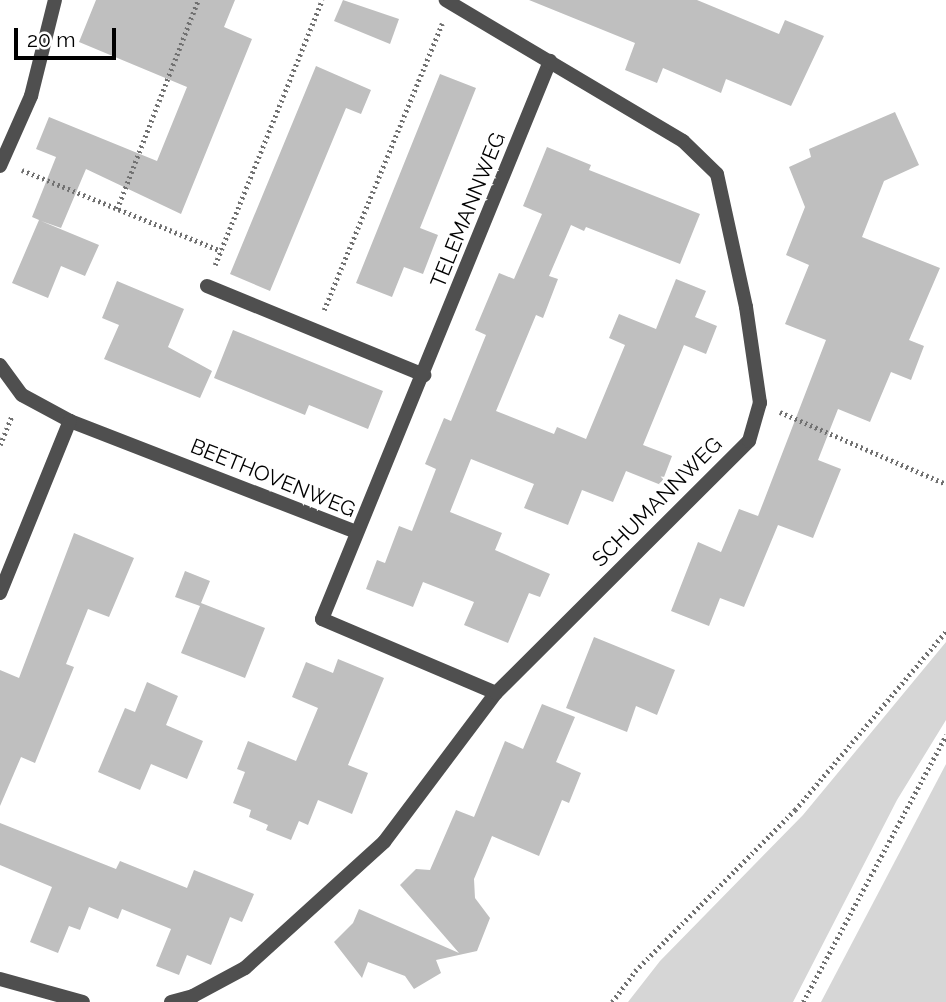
<!DOCTYPE html>
<style>
body{margin:0}
#map{position:relative;width:946px;height:1002px;overflow:hidden;background:#fff;font-family:Raleway,sans-serif}
div>[style]{position:absolute}
.green>*{inset:0;background:#d6d6d6}
.building>*{inset:0;background:#bfbfbf}
.path>*{height:4.5px;margin-top:-2.25px;transform-origin:0;background:repeating-linear-gradient(90deg,#717171 0 2px,transparent 0 5.5px)}
.minor>*{height:14px;margin:-7px;padding:0 7px;transform-origin:7px;border-radius:7px;background:#4f4f4f}
span{translate:-50% -50%;white-space:nowrap;text-align:center;line-height:1.15;-webkit-text-stroke:7px #fff;paint-order:stroke}
.street-label{font-size:21px;color:#000}
.scale{position:absolute;left:14px;top:28px;width:102px;height:32px;box-sizing:border-box;border:4px solid #000;border-top:0;padding-left:9px;font-size:21px;line-height:24px;white-space:nowrap;color:#000;-webkit-text-stroke:5px #fff;paint-order:stroke}
</style>
<div id="map">
<div class="green">
<i style="clip-path:polygon(946px 642px,946px 720px,897px 800px,793px 1002px,628px 1002px,660px 961px,803px 815px)"></i>
<i style="clip-path:polygon(946px 764px,946px 1002px,821px 1002px)"></i>
</div>
<div class="building">
<i style="clip-path:polygon(96px 0,235px 0,224px 27px,252px 39px,181px 214px,86px 169px,61px 228px,41px 221px,99px 245px,85px 276px,61px 266px,48px 298px,12px 283px,39px 220px,32px 217px,56px 157px,36px 149px,49px 117px,157px 161px,187px 87px,79px 42px)"></i>
<i style="clip-path:polygon(343px 0,399px 19px,390px 44px,334px 21px)"></i>
<i style="clip-path:polygon(529px 0,697px 0,779px 34px,785px 20px,824px 36px,791px 106px,726px 79px,721px 93px,663px 68px,657px 83px,625px 70px,635px 43px)"></i>
<i style="clip-path:polygon(316px 66px,371px 90px,361px 114px,346px 108px,270px 291px,230px 274px)"></i>
<i style="clip-path:polygon(440px 74px,476px 88px,420px 228px,438px 235px,423px 274px,404px 267px,392px 297px,356px 283px)"></i>
<i style="clip-path:polygon(895px 112px,919px 165px,884px 181px,862px 237px,940px 268px,909px 340px,924px 346px,911px 380px,891px 372px,870px 422px,838px 409px,818px 460px,841px 469px,813px 538px,778px 525px,744px 607px,720px 598px,709px 626px,671px 611px,698px 542px,721px 552px,739px 509px,758px 516px,826px 340px,785px 324px,809px 265px,786px 255px,805px 207px,789px 167px,811px 157px,809px 149px)"></i>
<i style="clip-path:polygon(547px 147px,591px 165px,589px 170px,700px 214px,680px 264px,586px 227px,584px 231px,571px 225px,549px 276px,558px 279px,543px 318px,536px 315px,496px 411px,554px 434px,557px 427px,586px 439px,625px 345px,609px 338px,619px 314px,656px 329px,676px 279px,706px 291px,695px 317px,717px 326px,706px 354px,684px 345px,643px 445px,672px 456px,661px 485px,626px 471px,613px 502px,582px 490px,568px 525px,524px 508px,534px 484px,471px 459px,450px 512px,502px 533px,495px 550px,550px 574px,540px 597px,529px 593px,508px 643px,464px 625px,474px 602px,423px 582px,413px 607px,366px 589px,377px 560px,385px 563px,399px 526px,412px 531px,436px 469px,425px 464px,444px 418px,451px 421px,486px 335px,475px 330px,499px 273px,514px 279px,542px 214px,523px 206px)"></i>
<i style="clip-path:polygon(117px 281px,184px 309px,168px 347px,212px 371px,200px 398px,104px 359px,119px 325px,102px 318px)"></i>
<i style="clip-path:polygon(233px 330px,383px 391px,368px 429px,309px 405px,305px 415px,214px 378px)"></i>
<i style="clip-path:polygon(74px 533px,134px 558px,109px 617px,88px 609px,66px 664px,74px 667px,35px 763px,21px 757px,0 806px,0 670px,19px 678px)"></i>
<i style="clip-path:polygon(185px 571px,210px 581px,201px 603px,265px 628px,245px 678px,181px 653px,200px 606px,175px 597px)"></i>
<i style="clip-path:polygon(594px 637px,675px 670px,657px 715px,636px 706px,627px 732px,566px 708px)"></i>
<i style="clip-path:polygon(338px 659px,384px 678px,348px 765px,368px 773px,352px 814px,318px 800px,308px 825px,299px 821px,291px 840px,266px 830px,268px 825px,249px 817px,251px 810px,233px 803px,245px 772px,237px 769px,248px 741px,296px 761px,318px 708px,292px 697px,306px 662px,333px 673px)"></i>
<i style="clip-path:polygon(147px 682px,178px 696px,166px 725px,203px 741px,187px 779px,151px 764px,140px 790px,98px 772px,125px 708px,135px 712px)"></i>
<i style="clip-path:polygon(542px 704px,575px 717px,556px 762px,581px 773px,569px 803px,562px 800px,539px 856px,492px 836px,474px 879px,475px 898px,490px 918px,477px 951px,436px 960px,441px 973px,414px 989px,405px 976px,368px 962px,362px 978px,334px 942px,353px 923px,359px 909px,459px 953px,400px 885px,416px 869px,430px 870px,456px 810px,474px 817px,505px 741px,523px 749px)"></i>
<i style="clip-path:polygon(0 823px,116px 869px,120px 861px,187px 888px,194px 870px,254px 894px,242px 922px,230px 917px,211px 965px,187px 955px,179px 975px,156px 966px,171px 929px,122px 909px,118px 919px,89px 907px,80px 930px,69px 926px,58px 953px,30px 942px,52px 887px,0 865px)"></i>
</div>
<div class="path">
<i style="left:22px;top:170px;width:215px;rotate:22.1deg"></i>
<i style="left:117px;top:209px;width:224px;rotate:-68.8deg"></i>
<i style="left:215px;top:265px;width:286px;rotate:-68deg"></i>
<i style="left:324px;top:310px;width:310px;rotate:-67.6deg"></i>
<i style="left:780px;top:412px;width:181px;rotate:23.4deg"></i>
<i style="left:0;top:445px;width:31px;rotate:-68deg"></i>
<i style="left:612px;top:1002px;width:39px;rotate:-53deg"></i>
<i style="left:635px;top:971px;width:227px;rotate:-45.2deg"></i>
<i style="left:795px;top:810px;width:234px;rotate:-49.8deg"></i>
<i style="left:803px;top:1002px;width:303px;rotate:-61.8deg"></i>
</div>
<div class="minor">
<i style="left:0;top:166px;width:77px;rotate:-66.1deg"></i>
<i style="left:31px;top:96px;width:99px;rotate:-76deg"></i>
<i style="left:207px;top:286px;width:235px;rotate:22.3deg"></i>
<i style="left:0;top:365px;width:37px;rotate:54deg"></i>
<i style="left:22px;top:395px;width:55px;rotate:28.4deg"></i>
<i style="left:70px;top:421px;width:307px;rotate:21.2deg"></i>
<i style="left:0;top:593px;width:186px;rotate:-67.9deg"></i>
<i style="left:496px;top:693px;width:189px;rotate:-157deg"></i>
<i style="left:322px;top:619px;width:603px;rotate:-67.77deg"></i>
<i style="left:0;top:979px;width:86px;rotate:15.5deg"></i>
<i style="left:171px;top:1002px;width:23px;rotate:-15deg"></i>
<i style="left:193px;top:996px;width:59px;rotate:-28.3deg"></i>
<i style="left:245px;top:968px;width:188px;rotate:-42.2deg"></i>
<i style="left:384px;top:842px;width:186px;rotate:-53.1deg"></i>
<i style="left:496px;top:693px;width:357px;rotate:-44.9deg"></i>
<i style="left:749px;top:441px;width:40px;rotate:-74deg"></i>
<i style="left:760px;top:403px;width:97px;rotate:-98.3deg"></i>
<i style="left:746px;top:307px;width:136px;rotate:-102.3deg"></i>
<i style="left:717px;top:174px;width:47px;rotate:-135.9deg"></i>
<i style="left:683px;top:141px;width:276px;rotate:-149.3deg"></i>
</div>
<div class="street-label">
<span style="left:468px;top:210px;rotate:-68deg">TELEMANNWEG</span>
<span style="left:273px;top:478px;rotate:22deg">BEETHOVENWEG</span>
<span style="left:657px;top:502px;rotate:-45deg">SCHUMANNWEG</span>
</div>
<div class="scale">20 m</div>
</div>
